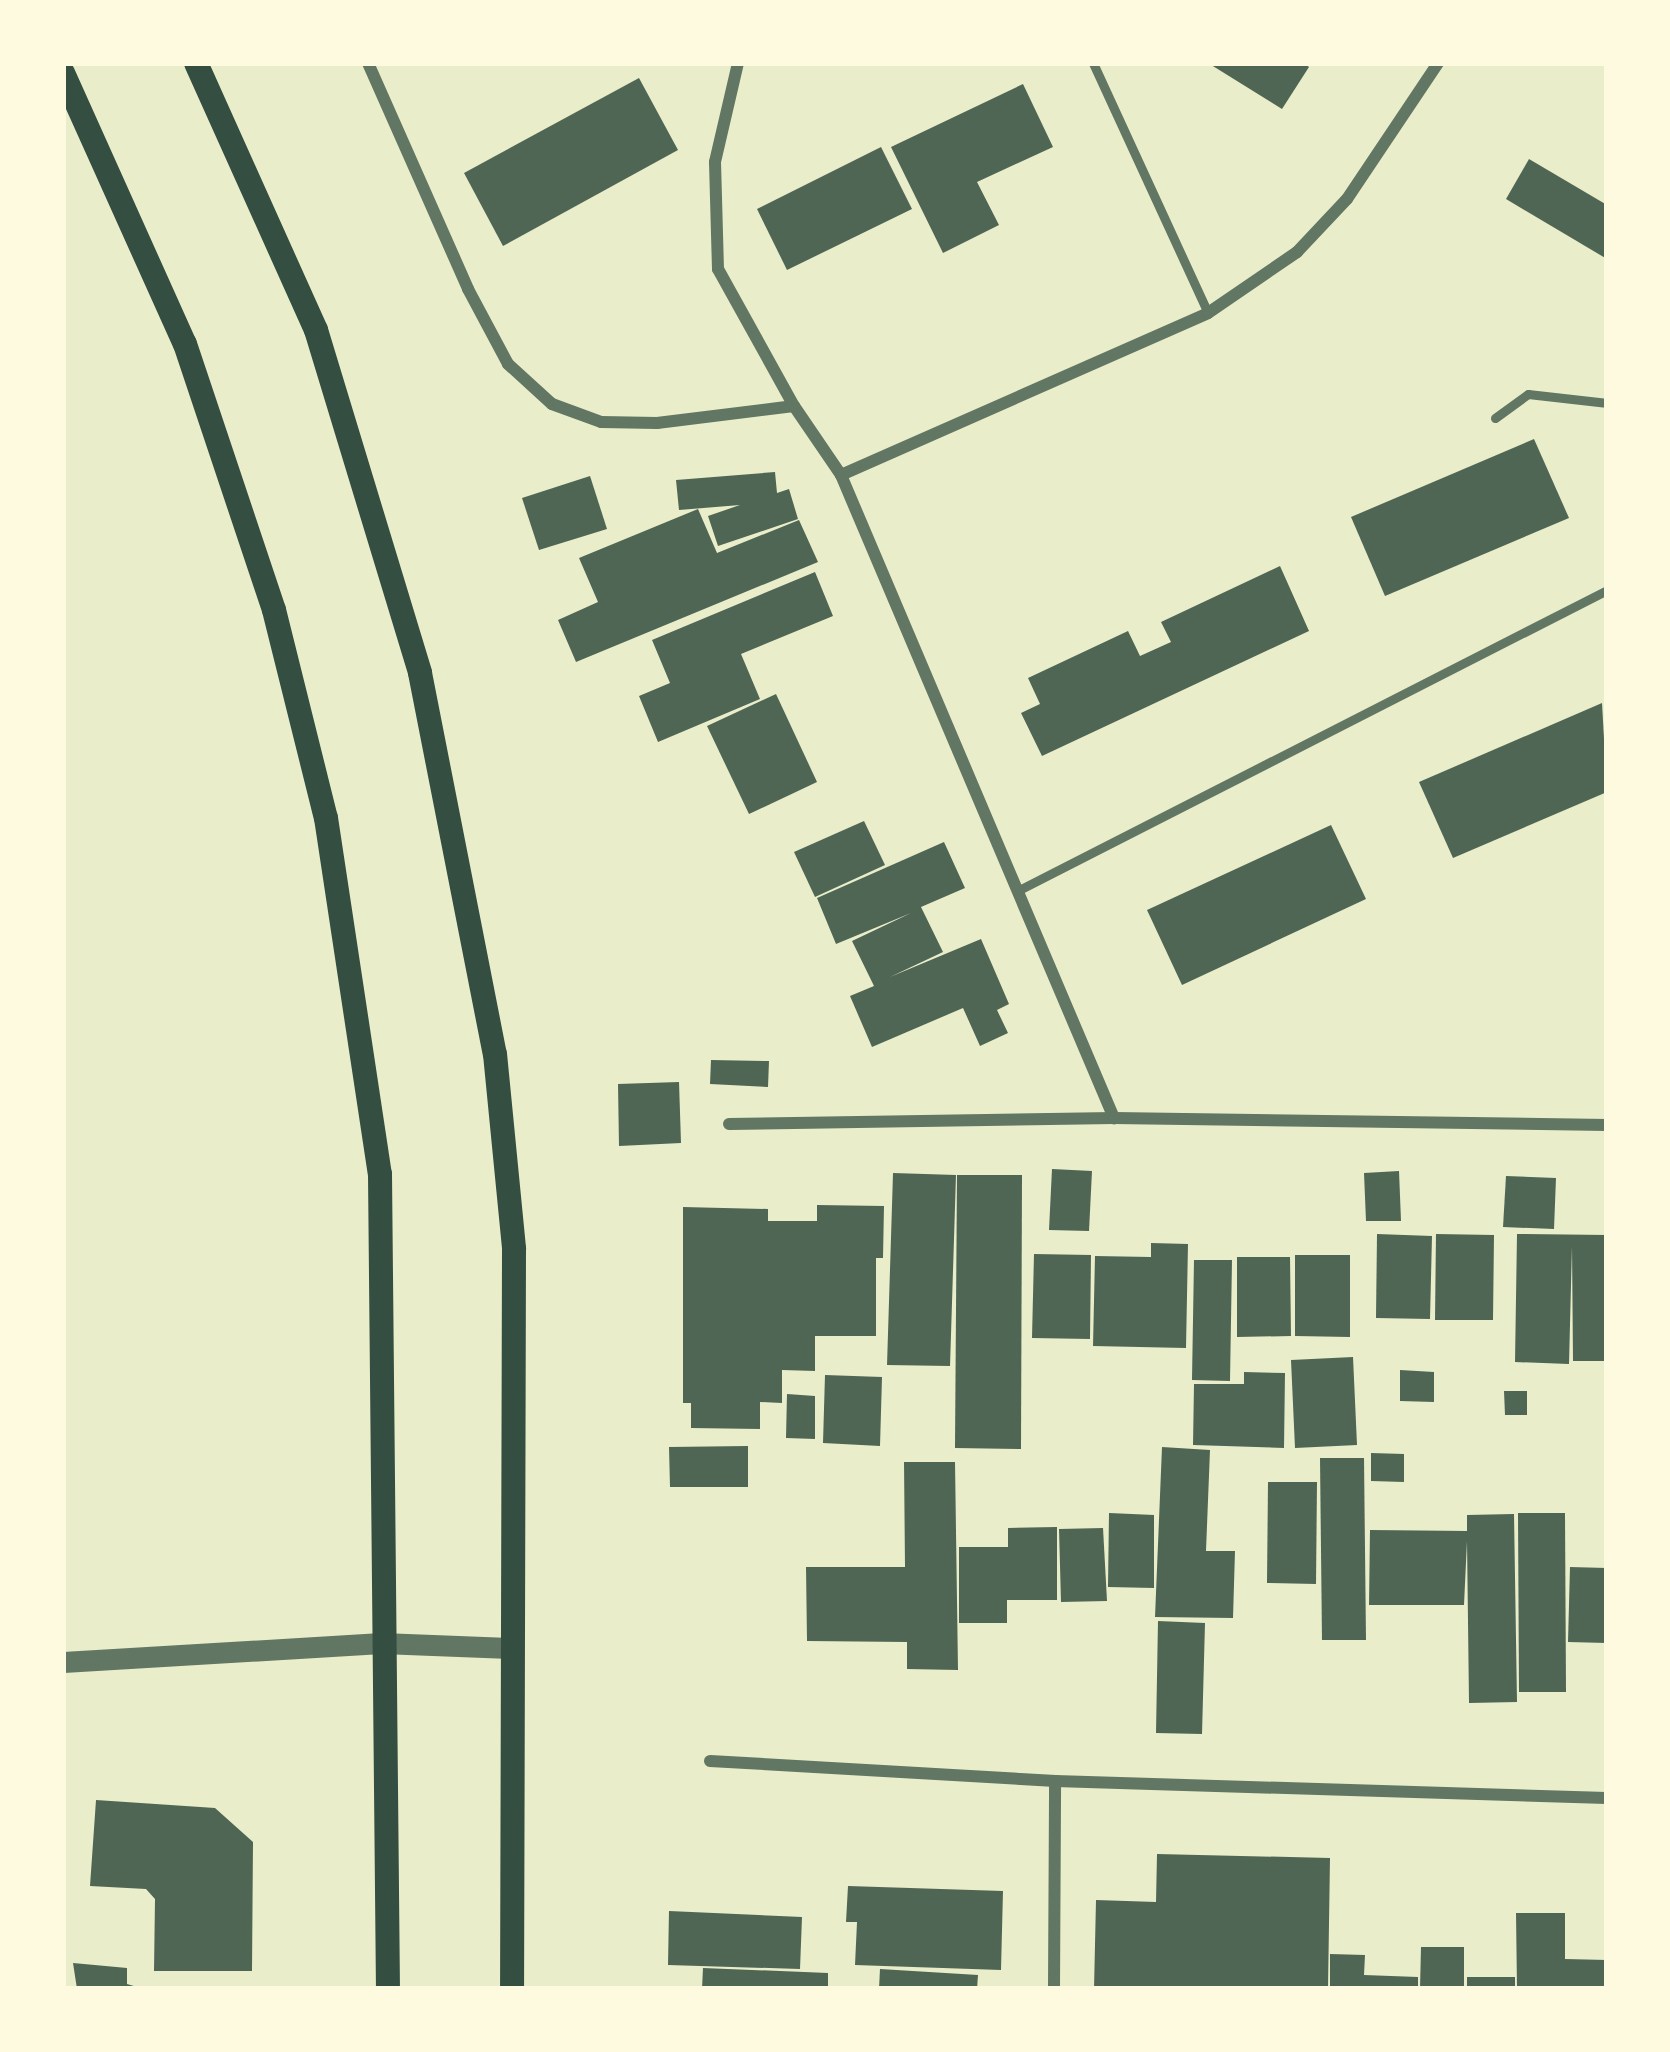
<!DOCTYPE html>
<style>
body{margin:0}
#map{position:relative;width:1670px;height:2052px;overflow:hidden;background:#e9edc9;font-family:"Public Sans",sans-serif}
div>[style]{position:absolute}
.building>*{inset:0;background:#4f6655}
.service>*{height:9px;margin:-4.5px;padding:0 4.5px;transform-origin:4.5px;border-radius:4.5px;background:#617663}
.minor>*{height:12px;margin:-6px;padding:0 6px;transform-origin:6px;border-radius:6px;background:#617663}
.tertiary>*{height:21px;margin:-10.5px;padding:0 10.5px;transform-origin:10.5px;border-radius:10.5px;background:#617663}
.secondary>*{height:24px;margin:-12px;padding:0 12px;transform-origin:12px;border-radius:12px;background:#344e41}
span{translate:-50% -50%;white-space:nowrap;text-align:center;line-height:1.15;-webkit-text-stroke:9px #fefae0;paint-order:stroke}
.frame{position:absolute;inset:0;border:66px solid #fefae0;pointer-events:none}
</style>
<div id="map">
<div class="building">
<i style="clip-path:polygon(1208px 63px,1304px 63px,1309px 67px,1282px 109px)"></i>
<i style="clip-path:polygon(639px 78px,678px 150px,503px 246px,464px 173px)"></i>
<i style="clip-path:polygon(1023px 84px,1053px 147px,977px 182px,999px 225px,943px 253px,891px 147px)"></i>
<i style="clip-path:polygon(881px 147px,912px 209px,787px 270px,757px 209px)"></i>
<i style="clip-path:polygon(1529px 159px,1607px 205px,1607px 259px,1506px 199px)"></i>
<i style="clip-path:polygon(1534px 439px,1569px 518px,1385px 596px,1351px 517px)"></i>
<i style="clip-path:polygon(775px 472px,777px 493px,789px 489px,798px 519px,718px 546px,708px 516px,740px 505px,679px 510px,676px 480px)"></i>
<i style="clip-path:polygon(590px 476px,607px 529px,539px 550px,522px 498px)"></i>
<i style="clip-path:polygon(698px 509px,717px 553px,799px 520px,818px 562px,576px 662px,558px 620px,598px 602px,579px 558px)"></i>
<i style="clip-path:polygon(1280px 566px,1309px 631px,1042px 756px,1021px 713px,1040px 704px,1028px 678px,1128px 631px,1140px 656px,1171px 642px,1161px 622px)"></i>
<i style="clip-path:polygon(815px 572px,833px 616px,741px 654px,760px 699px,658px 742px,639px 696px,670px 683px,652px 640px)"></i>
<i style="clip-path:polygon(776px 694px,817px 782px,749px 814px,707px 726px)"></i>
<i style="clip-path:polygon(1602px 703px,1607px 792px,1453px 858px,1419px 782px)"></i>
<i style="clip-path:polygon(864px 821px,885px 865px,815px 897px,794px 852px)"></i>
<i style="clip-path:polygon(1331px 825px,1366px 899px,1182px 985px,1147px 910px)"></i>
<i style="clip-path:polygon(944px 842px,965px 888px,921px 907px,943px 952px,890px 977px,981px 939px,1009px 1004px,997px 1010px,1008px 1033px,980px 1046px,963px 1008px,872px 1047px,850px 996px,874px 986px,852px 941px,911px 913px,836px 944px,817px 898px)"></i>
<i style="clip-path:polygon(711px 1060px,769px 1061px,768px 1087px,710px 1084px)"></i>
<i style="clip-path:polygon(679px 1082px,681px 1143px,619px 1146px,618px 1084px)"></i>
<i style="clip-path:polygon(1052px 1169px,1092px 1171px,1089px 1231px,1049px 1230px)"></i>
<i style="clip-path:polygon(1399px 1171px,1401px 1221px,1366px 1221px,1364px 1173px)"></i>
<i style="clip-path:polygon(893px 1173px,956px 1175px,950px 1366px,887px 1365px)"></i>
<i style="clip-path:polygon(957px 1175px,1022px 1175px,1021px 1449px,955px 1448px)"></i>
<i style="clip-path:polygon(1506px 1176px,1556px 1178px,1554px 1229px,1503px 1227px)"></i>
<i style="clip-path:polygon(817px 1205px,884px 1206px,883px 1258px,876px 1258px,876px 1336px,815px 1336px,815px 1371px,782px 1370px,782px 1403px,760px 1402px,760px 1429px,691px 1428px,691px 1403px,683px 1403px,683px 1207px,768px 1209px,768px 1221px,817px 1221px)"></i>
<i style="clip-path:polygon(1377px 1234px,1432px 1236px,1430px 1319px,1376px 1318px)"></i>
<i style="clip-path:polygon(1436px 1234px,1494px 1235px,1493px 1320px,1435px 1320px)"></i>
<i style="clip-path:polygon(1517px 1234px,1607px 1235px,1607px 1361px,1573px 1361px,1572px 1246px,1569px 1364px,1515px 1362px)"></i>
<i style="clip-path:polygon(1151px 1243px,1188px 1244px,1186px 1348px,1093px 1346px,1095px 1256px,1151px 1257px)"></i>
<i style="clip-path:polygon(1034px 1254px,1091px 1255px,1090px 1339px,1032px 1338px)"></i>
<i style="clip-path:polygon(1295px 1255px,1350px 1255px,1350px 1337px,1295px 1336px)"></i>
<i style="clip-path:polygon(1237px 1257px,1290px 1257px,1291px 1336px,1237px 1337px)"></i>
<i style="clip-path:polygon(1194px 1260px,1232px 1260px,1230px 1381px,1192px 1380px)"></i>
<i style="clip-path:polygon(1353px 1357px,1357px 1445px,1295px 1448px,1291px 1360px)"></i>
<i style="clip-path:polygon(1400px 1370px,1434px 1372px,1434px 1402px,1400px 1401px)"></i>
<i style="clip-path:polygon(1244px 1372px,1285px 1373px,1284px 1448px,1193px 1445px,1194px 1384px,1244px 1384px)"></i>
<i style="clip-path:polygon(825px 1375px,882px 1377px,880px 1446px,823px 1443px)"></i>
<i style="clip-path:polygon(1504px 1391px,1527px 1391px,1527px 1415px,1505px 1415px)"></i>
<i style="clip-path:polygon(787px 1394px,815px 1396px,815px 1439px,786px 1438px)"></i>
<i style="clip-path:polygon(748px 1446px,748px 1487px,670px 1487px,669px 1447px)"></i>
<i style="clip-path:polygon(1162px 1447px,1210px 1450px,1206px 1551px,1235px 1551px,1233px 1618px,1155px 1617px)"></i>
<i style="clip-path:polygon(1371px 1453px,1404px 1454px,1404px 1482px,1371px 1481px)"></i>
<i style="clip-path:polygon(1320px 1458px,1364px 1458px,1366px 1640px,1322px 1640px)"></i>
<i style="clip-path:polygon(904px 1462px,955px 1462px,958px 1670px,907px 1669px,907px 1642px,807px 1641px,806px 1567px,905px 1567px)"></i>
<i style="clip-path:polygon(1268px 1482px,1317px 1482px,1316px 1584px,1267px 1583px)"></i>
<i style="clip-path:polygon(1109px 1513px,1154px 1515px,1154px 1588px,1108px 1587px)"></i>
<i style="clip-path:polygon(1518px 1513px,1565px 1513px,1566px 1692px,1519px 1692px)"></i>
<i style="clip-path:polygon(1514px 1514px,1517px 1702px,1469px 1703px,1467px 1541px,1464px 1605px,1369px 1605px,1370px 1530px,1467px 1531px,1467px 1515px)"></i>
<i style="clip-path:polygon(1057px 1527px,1057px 1600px,1007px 1600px,1007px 1623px,959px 1623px,959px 1547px,1008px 1547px,1008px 1528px)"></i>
<i style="clip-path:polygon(1103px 1528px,1107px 1601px,1061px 1602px,1059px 1529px)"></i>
<i style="clip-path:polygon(1570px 1567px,1607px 1568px,1607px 1643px,1568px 1642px)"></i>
<i style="clip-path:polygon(1158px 1621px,1205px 1623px,1202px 1734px,1156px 1733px)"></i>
<i style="clip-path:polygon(96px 1800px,215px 1808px,253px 1842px,252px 1971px,154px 1971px,155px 1899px,146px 1889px,90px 1886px)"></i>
<i style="clip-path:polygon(1157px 1854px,1330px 1858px,1328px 1989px,1094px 1989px,1096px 1900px,1156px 1902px)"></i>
<i style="clip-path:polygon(848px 1886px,1003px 1891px,1001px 1970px,855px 1965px,857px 1922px,846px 1922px)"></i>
<i style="clip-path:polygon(669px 1911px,802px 1917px,800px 1969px,668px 1965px)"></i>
<i style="clip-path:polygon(1516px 1913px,1565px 1913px,1565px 1959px,1607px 1960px,1607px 1989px,1517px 1989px)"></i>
<i style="clip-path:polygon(1421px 1947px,1464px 1947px,1464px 1989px,1420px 1989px)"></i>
<i style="clip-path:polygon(1330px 1954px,1365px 1955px,1364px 1975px,1418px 1977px,1418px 1989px,1330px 1989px)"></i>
<i style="clip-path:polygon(73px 1963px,127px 1968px,127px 1984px,144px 1989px,77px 1989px)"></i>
<i style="clip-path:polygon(703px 1968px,828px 1973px,828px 1989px,702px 1989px)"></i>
<i style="clip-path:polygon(880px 1969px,978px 1975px,977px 1989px,879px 1989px)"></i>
<i style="clip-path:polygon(1467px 1977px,1515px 1977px,1515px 1989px,1467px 1989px)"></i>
</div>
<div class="service">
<i style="left:1093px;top:63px;width:275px;rotate:65.3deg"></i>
<i style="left:1495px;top:418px;width:41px;rotate:-36deg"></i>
<i style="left:1528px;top:394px;width:80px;rotate:6.5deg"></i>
<i style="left:1017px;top:891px;width:662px;rotate:-27.03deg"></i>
</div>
<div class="minor">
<i style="left:368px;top:63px;width:247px;rotate:66.1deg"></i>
<i style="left:468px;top:289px;width:85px;rotate:61.9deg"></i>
<i style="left:508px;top:364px;width:59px;rotate:42.3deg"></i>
<i style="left:552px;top:404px;width:52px;rotate:20.2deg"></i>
<i style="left:601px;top:422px;width:56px;rotate:1deg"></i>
<i style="left:657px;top:423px;width:138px;rotate:-7.1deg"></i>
<i style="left:794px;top:406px;width:83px;rotate:55.7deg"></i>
<i style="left:841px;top:475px;width:699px;rotate:67deg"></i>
<i style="left:738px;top:63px;width:102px;rotate:103.1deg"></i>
<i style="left:715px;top:162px;width:107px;rotate:88.4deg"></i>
<i style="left:718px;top:269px;width:157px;rotate:61deg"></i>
<i style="left:841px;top:475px;width:401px;rotate:-23.8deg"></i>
<i style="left:1208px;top:313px;width:108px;rotate:-34.4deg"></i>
<i style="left:1297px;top:252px;width:73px;rotate:-46.7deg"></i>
<i style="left:1347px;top:199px;width:164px;rotate:-56.2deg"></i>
<i style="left:729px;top:1124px;width:385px;rotate:-0.9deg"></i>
<i style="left:1114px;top:1118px;width:493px;rotate:0.8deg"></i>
<i style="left:710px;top:1761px;width:346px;rotate:3.3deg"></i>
<i style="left:1055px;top:1781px;width:552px;rotate:1.76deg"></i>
<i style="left:1054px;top:1989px;width:208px;rotate:-89.7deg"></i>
</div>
<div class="tertiary">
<i style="left:63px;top:1662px;width:319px;rotate:-3.4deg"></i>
<i style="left:381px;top:1643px;width:132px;rotate:2.2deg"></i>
</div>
<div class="secondary">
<i style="left:196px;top:63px;width:293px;rotate:65.8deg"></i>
<i style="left:316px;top:330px;width:358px;rotate:73.1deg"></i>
<i style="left:420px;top:673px;width:388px;rotate:78.9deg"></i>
<i style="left:495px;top:1054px;width:196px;rotate:84.4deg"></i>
<i style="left:514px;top:1249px;width:740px;rotate:90.15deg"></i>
<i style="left:63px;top:73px;width:297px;rotate:65.8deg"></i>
<i style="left:185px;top:344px;width:280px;rotate:71.5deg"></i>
<i style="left:274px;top:610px;width:214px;rotate:76deg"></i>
<i style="left:326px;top:818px;width:360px;rotate:81.4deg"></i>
<i style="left:380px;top:1174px;width:815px;rotate:89.44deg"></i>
</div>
<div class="frame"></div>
</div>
